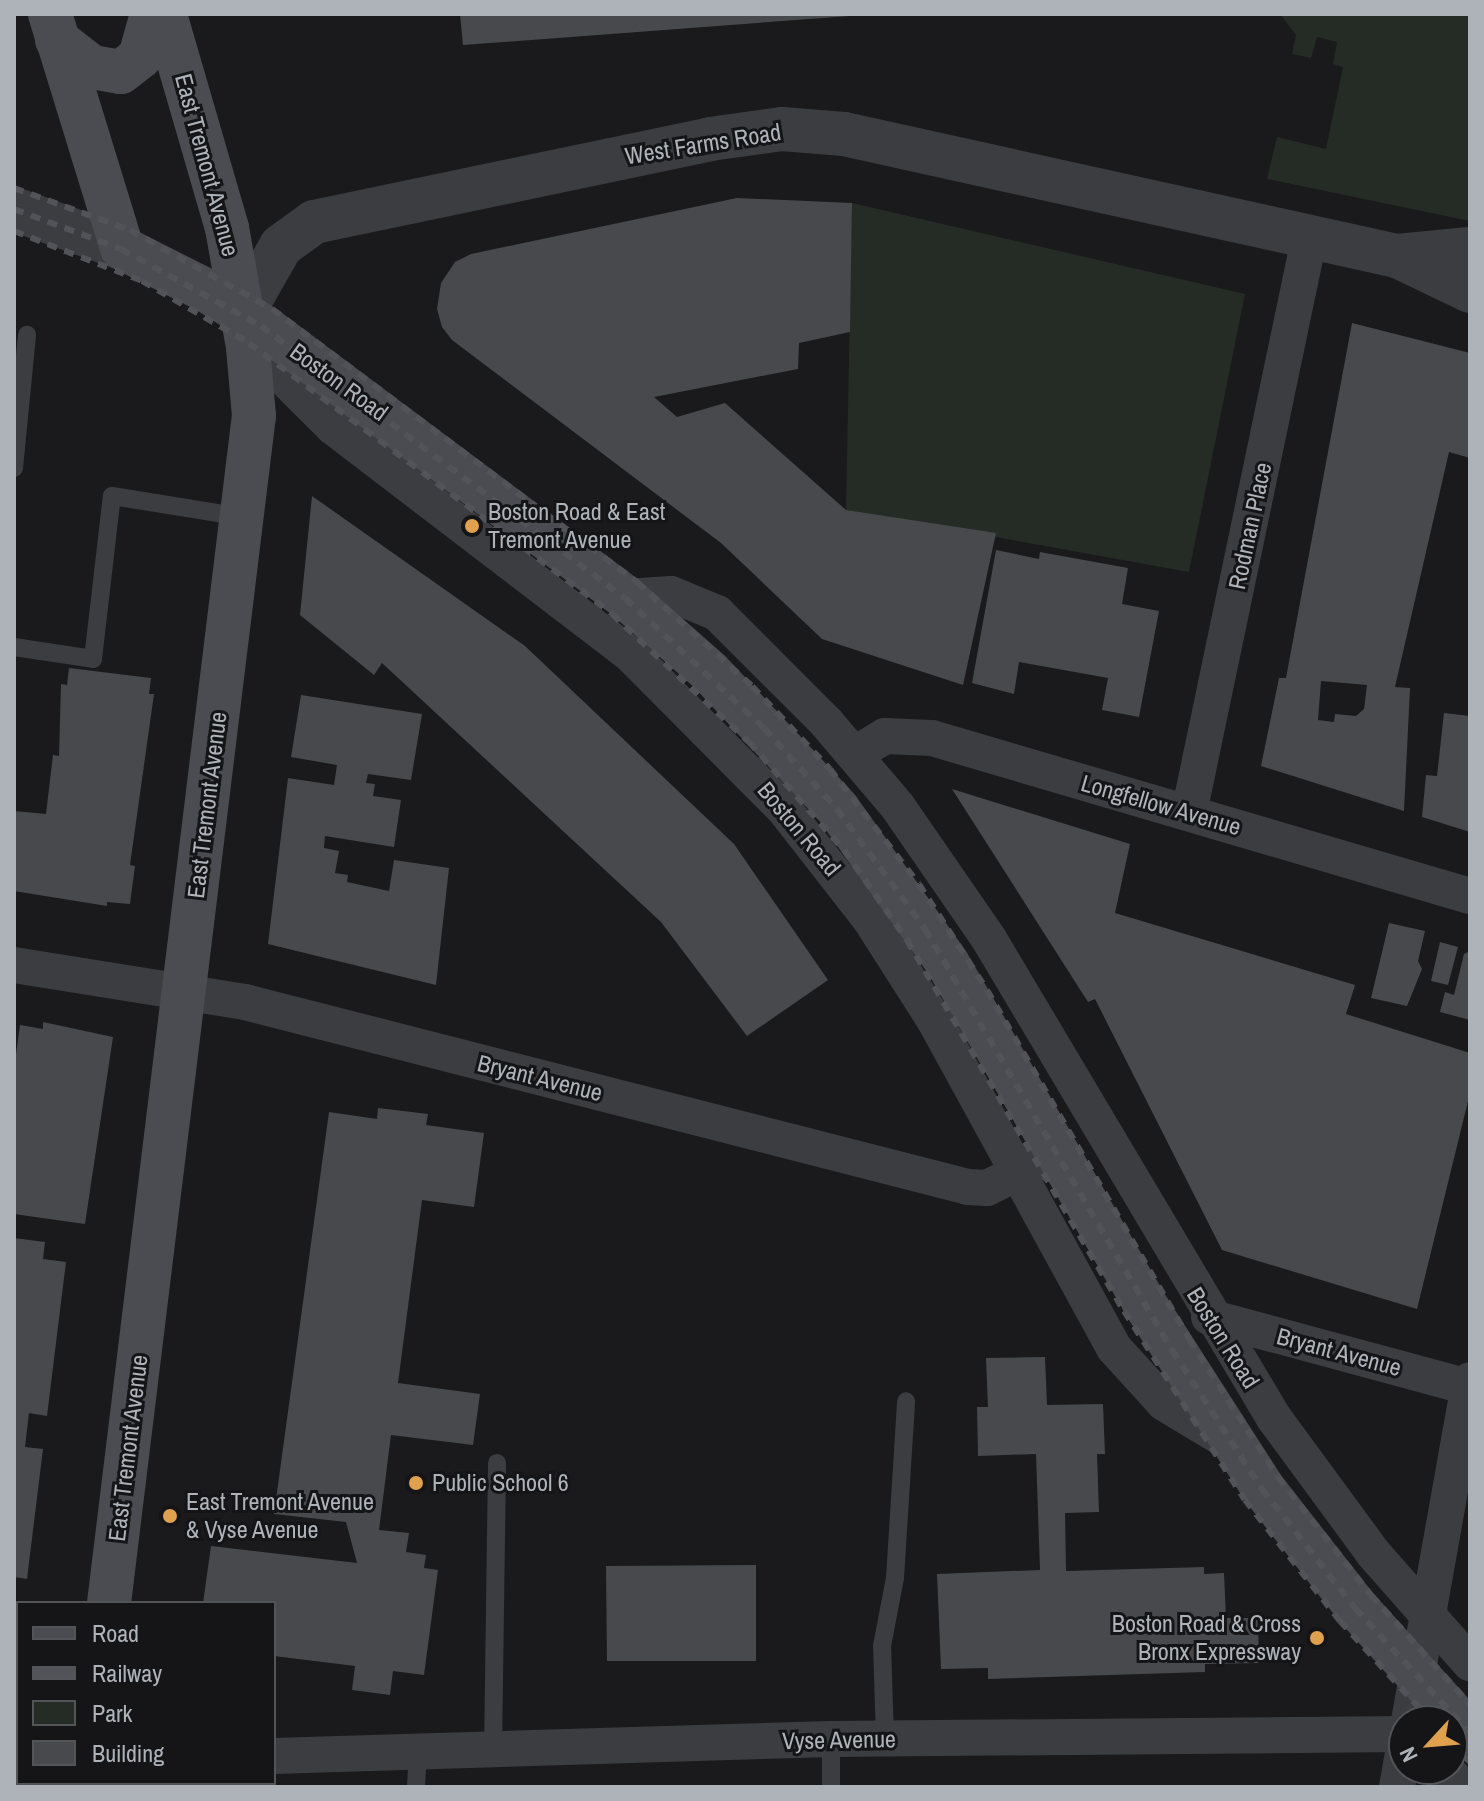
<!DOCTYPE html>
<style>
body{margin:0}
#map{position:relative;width:1484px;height:1801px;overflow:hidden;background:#1a1a1c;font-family:"Archivo Narrow",sans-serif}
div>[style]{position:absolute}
.green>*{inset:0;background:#252c25}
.building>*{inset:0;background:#47494c}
.service>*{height:18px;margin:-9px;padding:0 9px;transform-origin:9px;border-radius:9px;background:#3c3d41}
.minor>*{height:36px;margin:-18px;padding:0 18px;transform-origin:18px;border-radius:18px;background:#3c3d41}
.tertiary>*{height:44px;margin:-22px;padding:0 22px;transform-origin:22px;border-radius:22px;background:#3c3d41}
.secondary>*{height:44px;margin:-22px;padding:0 22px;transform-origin:22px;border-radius:22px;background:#4a4c51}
.rail>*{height:6px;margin-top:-3px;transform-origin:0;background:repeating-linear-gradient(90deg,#515358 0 10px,transparent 0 18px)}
.dots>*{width:22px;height:22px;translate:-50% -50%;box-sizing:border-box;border:4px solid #151517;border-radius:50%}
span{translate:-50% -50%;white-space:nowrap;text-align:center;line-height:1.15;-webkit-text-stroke:6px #151517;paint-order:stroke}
.street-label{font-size:24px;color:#aeb3ba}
.poi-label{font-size:24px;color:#aeb3ba}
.left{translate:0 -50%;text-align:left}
.right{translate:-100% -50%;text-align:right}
.frame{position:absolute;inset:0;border:16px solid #aeb3ba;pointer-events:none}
.legend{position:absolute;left:16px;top:1601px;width:260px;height:184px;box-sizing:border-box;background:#151517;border:2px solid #525458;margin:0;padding:10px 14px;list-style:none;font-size:24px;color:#aeb3ba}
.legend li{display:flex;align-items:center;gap:16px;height:40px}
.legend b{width:40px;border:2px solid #525458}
.north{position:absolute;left:1388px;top:1705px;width:80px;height:80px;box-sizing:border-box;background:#151517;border:2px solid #525458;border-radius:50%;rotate:244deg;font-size:22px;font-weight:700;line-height:32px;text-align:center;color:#aeb3ba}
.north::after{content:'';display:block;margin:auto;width:28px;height:36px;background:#e0a14e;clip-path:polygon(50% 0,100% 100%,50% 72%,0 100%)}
</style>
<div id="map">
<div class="green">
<i style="clip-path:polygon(1280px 14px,1470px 14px,1470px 221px,1267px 179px,1277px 137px,1326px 149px,1343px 67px,1333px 64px,1337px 42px,1317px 37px,1311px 58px,1292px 54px,1296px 35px)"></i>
<i style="clip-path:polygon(852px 203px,1245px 294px,1189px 572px,846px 510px)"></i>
</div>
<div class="building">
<i style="clip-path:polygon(460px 14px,850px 14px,850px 16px,463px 45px)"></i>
<i style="clip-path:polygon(737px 198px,852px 203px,850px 332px,799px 343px,798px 369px,654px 397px,677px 417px,725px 403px,846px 510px,996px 533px,963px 685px,822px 639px,721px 543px,452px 340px,442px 327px,437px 309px,441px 283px,455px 262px,471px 254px)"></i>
<i style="clip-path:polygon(evenodd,1352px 323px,1470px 353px,1470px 458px,1449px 452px,1395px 687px,1410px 688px,1404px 811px,1261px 766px,1279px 678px,1286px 678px,1352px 323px,1321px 681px,1367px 685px,1364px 709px,1356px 716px,1335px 714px,1334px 722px,1318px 720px,1321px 681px)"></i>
<i style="clip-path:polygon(312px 496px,525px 646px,734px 844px,828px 980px,747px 1036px,661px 922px,382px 663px,374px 675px,300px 615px)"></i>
<i style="clip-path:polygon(996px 550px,1039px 559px,1040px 552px,1128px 568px,1122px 604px,1159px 611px,1139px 717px,1102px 710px,1108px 678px,1019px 662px,1014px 694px,972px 683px)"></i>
<i style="clip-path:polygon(69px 668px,151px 678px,149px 694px,154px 694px,130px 865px,135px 866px,130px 904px,107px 902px,107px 906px,14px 891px,14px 811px,46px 814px,53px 755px,59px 756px,61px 684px,67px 685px)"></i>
<i style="clip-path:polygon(301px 695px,422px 714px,411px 780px,368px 774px,366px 783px,375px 784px,373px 796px,401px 800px,394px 847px,325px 836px,324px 848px,339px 851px,335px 873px,348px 875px,347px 882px,389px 891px,394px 860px,449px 868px,436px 985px,268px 944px,288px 778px,334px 785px,337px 765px,291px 757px)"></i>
<i style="clip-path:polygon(1444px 713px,1470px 716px,1470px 832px,1422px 817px,1426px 775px,1437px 776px)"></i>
<i style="clip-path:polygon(952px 789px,1130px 844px,1115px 913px,1355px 985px,1346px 1014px,1470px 1053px,1470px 1093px,1417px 1309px,1222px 1250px,1095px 999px,1088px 1002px)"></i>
<i style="clip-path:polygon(1389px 923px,1425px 931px,1418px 961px,1422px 969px,1407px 1006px,1371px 998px)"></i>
<i style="clip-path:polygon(1440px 942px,1458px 947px,1448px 985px,1431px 981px)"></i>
<i style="clip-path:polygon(1470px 951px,1470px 1020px,1440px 1012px,1445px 992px,1454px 995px,1464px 954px)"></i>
<i style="clip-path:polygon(43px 1022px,113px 1037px,85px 1224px,14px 1214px,14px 1069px,20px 1025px,43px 1029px)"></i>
<i style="clip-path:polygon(378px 1108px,428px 1114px,426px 1125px,484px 1133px,474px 1207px,422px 1200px,398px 1383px,480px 1394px,473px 1445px,391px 1435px,379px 1530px,409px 1533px,406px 1552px,426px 1555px,424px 1568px,438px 1570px,424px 1675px,393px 1671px,390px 1695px,352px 1690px,355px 1666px,274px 1656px,274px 1603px,203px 1603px,211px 1546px,357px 1563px,346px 1522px,274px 1514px,329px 1112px,377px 1119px)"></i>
<i style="clip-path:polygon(14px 1238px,45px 1242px,43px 1259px,66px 1262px,47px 1416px,29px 1413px,25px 1447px,43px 1449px,27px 1579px,14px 1577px)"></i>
<i style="clip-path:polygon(1045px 1357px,1047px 1405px,1103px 1404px,1105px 1454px,1097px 1454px,1099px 1512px,1065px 1513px,1066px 1571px,1204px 1567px,1204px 1574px,1224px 1573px,1226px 1618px,1258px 1618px,1259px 1663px,1205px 1664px,1205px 1672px,988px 1679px,988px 1668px,941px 1669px,937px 1574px,1040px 1570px,1036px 1454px,978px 1456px,977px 1407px,988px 1407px,986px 1358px)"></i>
<i style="clip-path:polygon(756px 1565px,756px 1661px,607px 1661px,606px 1566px)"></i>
</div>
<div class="service">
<i style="left:14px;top:468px;width:134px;rotate:-84.4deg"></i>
<i style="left:14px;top:647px;width:80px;rotate:8.6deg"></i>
<i style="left:93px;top:659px;width:164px;rotate:-83.4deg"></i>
<i style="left:112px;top:496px;width:133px;rotate:9.1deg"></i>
<i style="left:831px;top:1739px;width:48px;rotate:90deg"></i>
<i style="left:885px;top:1739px;width:93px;rotate:-91.8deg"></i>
<i style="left:882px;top:1646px;width:69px;rotate:-79.2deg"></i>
<i style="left:895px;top:1578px;width:177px;rotate:-86.4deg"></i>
<i style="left:493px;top:1751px;width:288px;rotate:-89.2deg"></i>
<i style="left:416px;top:1787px;width:34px;rotate:-87deg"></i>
</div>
<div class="minor">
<i style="left:246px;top:318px;width:78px;rotate:56.5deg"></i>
<i style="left:289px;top:383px;width:62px;rotate:45deg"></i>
<i style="left:333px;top:427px;width:372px;rotate:37.4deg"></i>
<i style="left:629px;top:653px;width:220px;rotate:45.2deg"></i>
<i style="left:784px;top:809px;width:140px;rotate:52deg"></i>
<i style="left:870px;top:919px;width:121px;rotate:57.5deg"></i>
<i style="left:935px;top:1021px;width:373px;rotate:61.3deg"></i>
<i style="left:1114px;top:1348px;width:74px;rotate:47.7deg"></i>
<i style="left:1164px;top:1403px;width:82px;rotate:31deg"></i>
<i style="left:625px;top:597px;width:46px;rotate:-3.7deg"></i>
<i style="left:671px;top:594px;width:50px;rotate:22.4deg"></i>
<i style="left:717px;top:613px;width:154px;rotate:45deg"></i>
<i style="left:826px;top:722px;width:111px;rotate:49.7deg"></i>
<i style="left:898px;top:807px;width:160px;rotate:55.4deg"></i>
<i style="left:989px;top:939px;width:557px;rotate:59.25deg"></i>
<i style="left:1274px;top:1418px;width:167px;rotate:53.7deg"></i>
<i style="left:1373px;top:1553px;width:147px;rotate:48.6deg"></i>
<i style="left:855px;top:754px;width:35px;rotate:-31deg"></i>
<i style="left:885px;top:736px;width:47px;rotate:2.4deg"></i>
<i style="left:932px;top:738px;width:561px;rotate:16.37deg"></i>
<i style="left:1189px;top:813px;width:586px;rotate:-78.19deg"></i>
<i style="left:14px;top:965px;width:234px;rotate:9.1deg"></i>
<i style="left:245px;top:1002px;width:746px;rotate:14.35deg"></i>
<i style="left:968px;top:1187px;width:19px;rotate:3deg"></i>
<i style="left:987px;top:1188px;width:59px;rotate:-26.1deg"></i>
<i style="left:1209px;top:1317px;width:269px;rotate:15.1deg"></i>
<i style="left:1409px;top:1721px;width:346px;rotate:-79.9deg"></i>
<i style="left:14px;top:1749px;width:4px;rotate:14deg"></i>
<i style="left:274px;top:1756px;width:557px;rotate:-1.75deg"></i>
<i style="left:831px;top:1739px;width:573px;rotate:-0.5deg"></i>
<i style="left:1444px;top:1769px;width:26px;rotate:43deg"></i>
<i style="left:1397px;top:1787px;width:40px;rotate:-80deg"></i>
</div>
<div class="tertiary">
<i style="left:14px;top:209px;width:115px;rotate:19.9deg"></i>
<i style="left:1397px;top:256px;width:73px;rotate:-5.5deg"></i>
<i style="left:243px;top:313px;width:77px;rotate:-60.4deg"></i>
<i style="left:281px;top:246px;width:41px;rotate:-36deg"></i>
<i style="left:314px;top:222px;width:405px;rotate:-11.8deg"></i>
<i style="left:710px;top:139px;width:73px;rotate:-7.9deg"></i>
<i style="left:782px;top:129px;width:62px;rotate:4.6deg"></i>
<i style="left:844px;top:134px;width:566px;rotate:12.44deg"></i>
<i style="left:1397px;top:256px;width:81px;rotate:25.6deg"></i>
</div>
<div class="secondary">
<i style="left:50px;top:14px;width:245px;rotate:72.9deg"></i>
<i style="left:122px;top:248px;width:97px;rotate:26.8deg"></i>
<i style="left:209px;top:292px;width:69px;rotate:32.5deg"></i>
<i style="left:267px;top:329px;width:447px;rotate:36.8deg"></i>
<i style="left:625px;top:597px;width:113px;rotate:41.4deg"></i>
<i style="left:710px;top:672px;width:187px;rotate:46.9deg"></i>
<i style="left:838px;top:809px;width:190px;rotate:54.6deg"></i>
<i style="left:948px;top:964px;width:389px;rotate:59.9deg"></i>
<i style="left:1143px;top:1301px;width:222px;rotate:57.3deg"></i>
<i style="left:1263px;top:1488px;width:151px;rotate:52deg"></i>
<i style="left:1356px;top:1607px;width:170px;rotate:47.9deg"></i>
<i style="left:57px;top:40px;width:44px;rotate:37.6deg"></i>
<i style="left:92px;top:67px;width:29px;rotate:10deg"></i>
<i style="left:121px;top:72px;width:24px;rotate:-38deg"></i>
<i style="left:140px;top:57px;width:45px;rotate:-74.4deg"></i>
<i style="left:109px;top:1603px;width:1196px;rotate:-83.04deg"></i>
<i style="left:254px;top:416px;width:69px;rotate:-95deg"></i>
<i style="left:248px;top:347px;width:121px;rotate:-100deg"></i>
<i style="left:227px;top:228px;width:223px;rotate:-106.2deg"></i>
<i style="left:86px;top:1787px;width:4px;rotate:-76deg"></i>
</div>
<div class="rail">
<i style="left:14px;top:188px;width:123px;rotate:19.9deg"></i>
<i style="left:130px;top:230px;width:162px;rotate:29.1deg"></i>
<i style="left:272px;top:309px;width:456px;rotate:36.8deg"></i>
<i style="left:637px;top:582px;width:155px;rotate:42.1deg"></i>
<i style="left:752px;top:686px;width:114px;rotate:46.8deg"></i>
<i style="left:830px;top:769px;width:145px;rotate:52.3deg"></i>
<i style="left:919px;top:884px;width:126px;rotate:57.3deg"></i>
<i style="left:987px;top:990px;width:403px;rotate:59.9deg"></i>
<i style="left:1189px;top:1339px;width:164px;rotate:57.2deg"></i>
<i style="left:1278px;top:1477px;width:150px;rotate:51.8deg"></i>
<i style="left:1371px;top:1595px;width:147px;rotate:47.8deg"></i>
<i style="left:14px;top:209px;width:114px;rotate:20.5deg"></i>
<i style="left:121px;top:249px;width:160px;rotate:28.8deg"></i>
<i style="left:261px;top:326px;width:454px;rotate:36.8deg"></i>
<i style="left:625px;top:598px;width:190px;rotate:43.1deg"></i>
<i style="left:764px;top:728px;width:109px;rotate:48deg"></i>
<i style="left:837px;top:809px;width:149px;rotate:53.7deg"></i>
<i style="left:925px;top:929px;width:488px;rotate:59.6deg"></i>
<i style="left:1172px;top:1350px;width:166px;rotate:57.1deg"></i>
<i style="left:1262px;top:1489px;width:151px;rotate:52deg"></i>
<i style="left:1355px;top:1608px;width:170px;rotate:47.4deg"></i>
<i style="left:14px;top:231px;width:137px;rotate:21.3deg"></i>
<i style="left:142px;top:281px;width:124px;rotate:30.1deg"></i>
<i style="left:249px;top:343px;width:453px;rotate:36.7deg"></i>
<i style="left:612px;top:614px;width:187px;rotate:43.1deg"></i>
<i style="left:749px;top:742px;width:144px;rotate:48.7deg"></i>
<i style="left:844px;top:850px;width:110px;rotate:55deg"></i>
<i style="left:907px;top:940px;width:430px;rotate:59.7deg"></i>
<i style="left:1124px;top:1311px;width:224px;rotate:57.4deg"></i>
<i style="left:1245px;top:1500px;width:154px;rotate:51.9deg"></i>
<i style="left:1340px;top:1621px;width:135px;rotate:47.7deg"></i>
<i style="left:1452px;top:1744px;width:25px;rotate:45deg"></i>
</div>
<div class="dots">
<i style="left:472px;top:526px;background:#e0a14e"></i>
<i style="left:416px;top:1483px;background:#e0a14e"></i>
<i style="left:170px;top:1516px;background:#e0a14e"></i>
<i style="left:1317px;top:1638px;background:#e0a14e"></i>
</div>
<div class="street-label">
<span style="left:703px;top:144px;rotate:-9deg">West Farms Road</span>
<span style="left:207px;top:165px;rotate:75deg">East Tremont Avenue</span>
<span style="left:339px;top:382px;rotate:36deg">Boston Road</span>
<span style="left:1250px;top:526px;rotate:-78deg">Rodman Place</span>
<span style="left:207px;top:805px;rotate:-83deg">East Tremont Avenue</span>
<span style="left:1161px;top:805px;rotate:16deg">Longfellow Avenue</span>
<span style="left:799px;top:829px;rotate:50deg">Boston Road</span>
<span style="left:540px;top:1078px;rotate:14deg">Bryant Avenue</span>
<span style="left:1223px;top:1338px;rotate:58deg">Boston Road</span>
<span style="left:1339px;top:1352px;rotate:15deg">Bryant Avenue</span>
<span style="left:128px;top:1448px;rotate:-83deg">East Tremont Avenue</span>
<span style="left:839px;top:1740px;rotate:-1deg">Vyse Avenue</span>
</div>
<div class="poi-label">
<span class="left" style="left:488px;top:526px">Boston Road &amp; East<br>Tremont Avenue</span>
<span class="left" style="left:432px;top:1483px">Public School 6</span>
<span class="left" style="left:186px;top:1516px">East Tremont Avenue<br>&amp; Vyse Avenue</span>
<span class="right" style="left:1301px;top:1638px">Boston Road &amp; Cross<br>Bronx Expressway</span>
</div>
<div class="frame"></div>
<ul class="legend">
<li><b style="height:10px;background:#4a4c51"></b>Road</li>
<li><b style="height:10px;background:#515358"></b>Railway</li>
<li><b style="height:22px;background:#252c25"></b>Park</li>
<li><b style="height:22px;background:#47494c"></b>Building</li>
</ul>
<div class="north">N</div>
</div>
